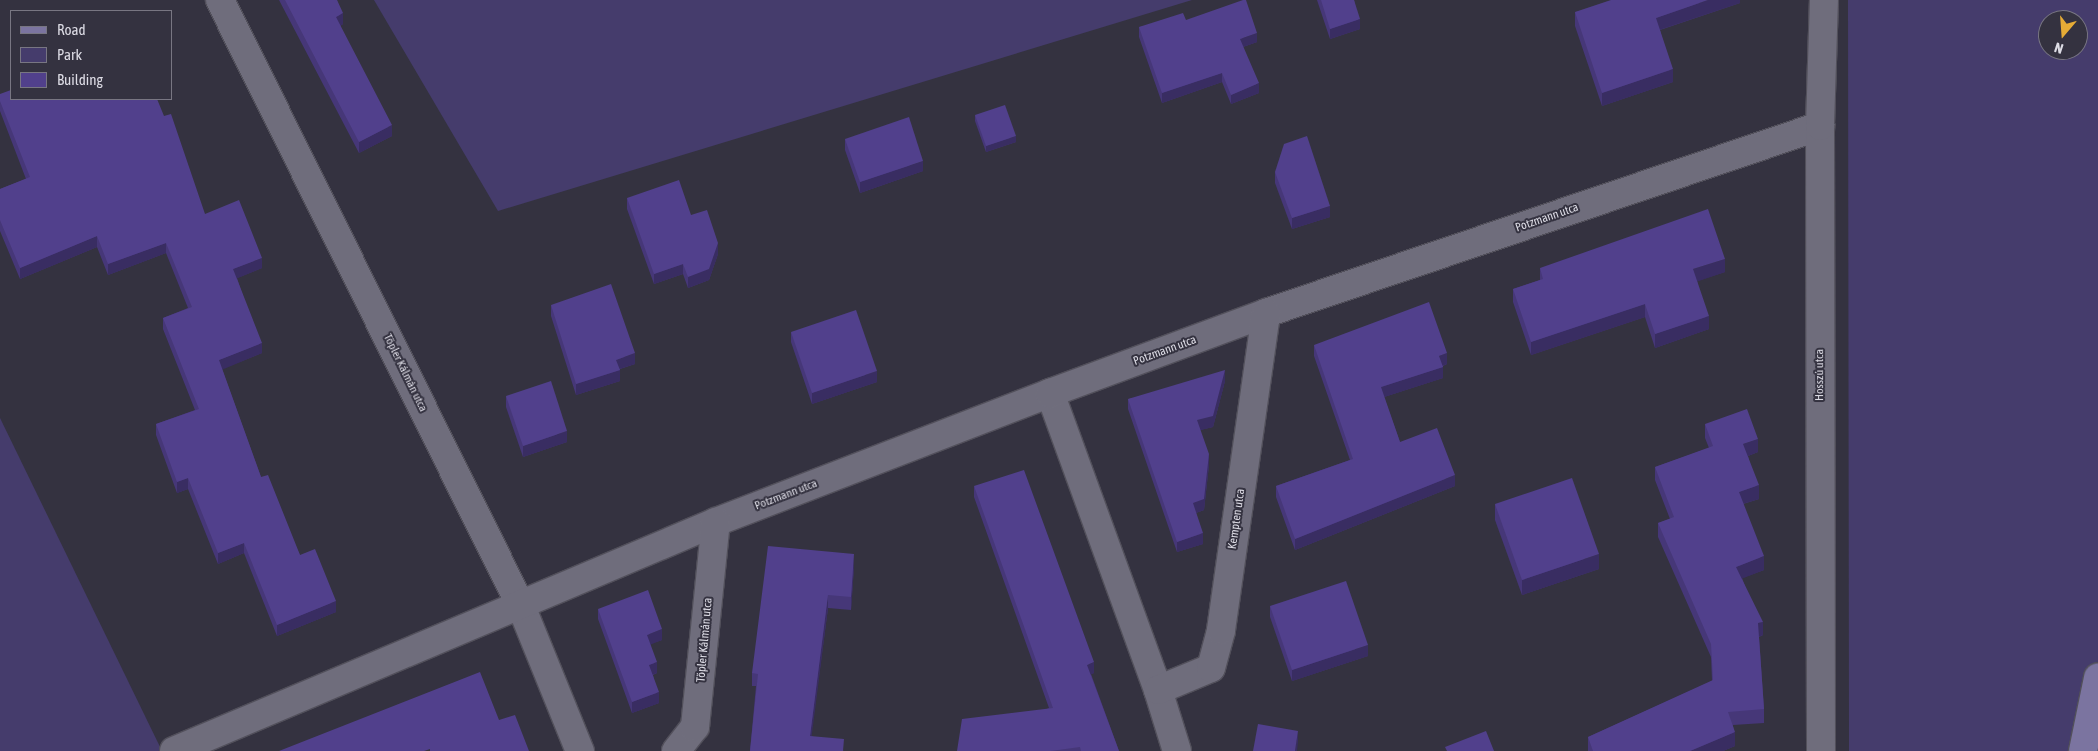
<!DOCTYPE html>
<meta charset="utf-8">
<style>
body{margin:0}
#map{position:relative;width:2098px;height:751px;overflow:hidden;background:#343240;font-family:"Asap Condensed",sans-serif}
div>[style]{position:absolute}
.green>*{inset:0;background:#453c6c}
.roads{filter:drop-shadow(1px 0 #52505b) drop-shadow(-1px 0 #52505b) drop-shadow(0 1px #52505b) drop-shadow(0 -1px #52505b)}
.street>*{height:28px;margin:-14px;padding:0 14px;transform-origin:14px;border-radius:14px;background:#6f6d7c}
.primary>*{height:28px;margin:-14px;padding:0 14px;transform-origin:14px;border-radius:14px;background:#7b74a0}
.wall>*{inset:0;background:#463778}
.shaded-wall>*{inset:0;background:#392d62}
.building>*{inset:0;background:#51408c}
span{translate:-50% -50%;white-space:nowrap;text-align:center;line-height:1.15;-webkit-text-stroke:4px #343240;paint-order:stroke}
.street-label{font-size:12px;color:#dddce5}
.legend{position:absolute;left:10px;top:10px;width:162px;height:90px;box-sizing:border-box;background:#343240;border:1px solid #787682;margin:0;padding:6px 9px;list-style:none;font-size:15px;color:#dddce5}
.legend li{display:flex;align-items:center;gap:10px;height:25px}
.legend b{width:25px;border:1px solid #787682}
.north{position:absolute;left:2038px;top:10px;width:50px;height:50px;box-sizing:border-box;background:#343240;border:1px solid #787682;border-radius:50%;rotate:198deg;font-size:14px;font-weight:700;line-height:20px;text-align:center;color:#dddce5}
.north::after{content:'';display:block;margin:auto;width:18px;height:22px;background:#e6ac36;clip-path:polygon(50% 0,100% 100%,50% 72%,0 100%)}
</style>
<div id="map">
<div class="green">
<i style="clip-path:polygon(374px 0,1192px 0,498px 211px)"></i>
<i style="clip-path:polygon(evenodd,1848px 0,2098px 0,2098px 751px,1849px 751px,1848px 0,2048px 20px,2078px 20px,2078px 50px,2048px 50px,2048px 20px)"></i>
<i style="clip-path:polygon(0 418px,162px 751px,0 751px)"></i>
</div>
<div class="roads">
<div class="street">
<i style="left:220px;top:0;width:677px;rotate:63.59deg"></i>
<i style="left:521px;top:606px;width:157px;rotate:67.9deg"></i>
<i style="left:1050px;top:393px;width:316px;rotate:70deg"></i>
<i style="left:174px;top:751px;width:588px;rotate:-22.9deg"></i>
<i style="left:716px;top:522px;width:358px;rotate:-21.1deg"></i>
<i style="left:1050px;top:393px;width:230px;rotate:-20.3deg"></i>
<i style="left:1266px;top:313px;width:585px;rotate:-18.65deg"></i>
<i style="left:676px;top:751px;width:31px;rotate:-52deg"></i>
<i style="left:695px;top:727px;width:206px;rotate:-84.2deg"></i>
<i style="left:1177px;top:751px;width:64px;rotate:-107.3deg"></i>
<i style="left:1158px;top:690px;width:57px;rotate:-22.5deg"></i>
<i style="left:1211px;top:668px;width:39px;rotate:-75deg"></i>
<i style="left:1221px;top:630px;width:320px;rotate:-81.9deg"></i>
<i style="left:1821px;top:751px;width:625px;rotate:-90.09deg"></i>
<i style="left:1820px;top:126px;width:126px;rotate:-88.2deg"></i>
</div>
<div class="primary">
<i style="left:2083px;top:751px;width:75px;rotate:-78.4deg"></i>
</div>
</div>
<div class="wall">
<i style="clip-path:polygon(279px 0,337px 0,343px 24px,340px 26px,392px 136px,359px 153px)"></i>
<i style="clip-path:polygon(1317px 0,1354px 0,1360px 29px,1330px 39px)"></i>
<i style="clip-path:polygon(1740px 0,1740px 3px,1660px 30px,1673px 82px,1602px 106px,1575px 26px,1575px 12px)"></i>
<i style="clip-path:polygon(1186px 20px,1257px 42px,1243px 47px,1259px 93px,1231px 104px,1222px 82px,1162px 103px,1139px 37px,1139px 27px)"></i>
<i style="clip-path:polygon(0 94px,205px 214px,262px 268px,237px 278px,262px 353px,222px 369px,261px 477px,300px 555px,336px 612px,277px 636px,244px 553px,218px 564px,188px 489px,177px 493px,156px 435px,156px 424px,195px 410px,163px 329px,163px 318px,188px 308px,166px 253px,108px 275px,97px 247px,20px 279px,0 231px,0 189px,26px 179px,0 111px)"></i>
<i style="clip-path:polygon(975px 115px,1016px 142px,986px 152px,975px 121px)"></i>
<i style="clip-path:polygon(845px 139px,923px 171px,860px 193px,845px 150px)"></i>
<i style="clip-path:polygon(1275px 172px,1330px 217px,1292px 229px,1275px 183px)"></i>
<i style="clip-path:polygon(627px 198px,691px 215px,718px 254px,709px 280px,688px 288px,683px 274px,654px 284px,627px 209px)"></i>
<i style="clip-path:polygon(1540px 268px,1725px 272px,1697px 281px,1709px 329px,1655px 348px,1645px 317px,1531px 355px,1513px 302px,1513px 289px,1540px 280px)"></i>
<i style="clip-path:polygon(551px 305px,635px 364px,620px 369px,620px 381px,576px 395px,551px 316px)"></i>
<i style="clip-path:polygon(791px 332px,877px 382px,812px 404px,791px 342px)"></i>
<i style="clip-path:polygon(1314px 345px,1447px 364px,1443px 366px,1443px 378px,1384px 397px,1400px 442px,1455px 486px,1295px 550px,1276px 497px,1276px 486px,1350px 460px,1314px 356px)"></i>
<i style="clip-path:polygon(1225px 381px,1213px 427px,1200px 430px,1209px 465px,1204px 510px,1196px 513px,1203px 544px,1177px 552px,1128px 409px,1128px 399px)"></i>
<i style="clip-path:polygon(506px 396px,567px 442px,523px 457px,506px 407px)"></i>
<i style="clip-path:polygon(1705px 424px,1758px 452px,1748px 456px,1759px 499px,1743px 504px,1764px 570px,1742px 578px,1763px 635px,1759px 637px,1764px 709px,1764px 723px,1733px 725px,1735px 746px,1723px 751px,1588px 751px,1588px 737px,1712px 681px,1711px 657px,1658px 537px,1658px 523px,1670px 519px,1655px 480px,1655px 467px,1709px 448px,1705px 438px)"></i>
<i style="clip-path:polygon(974px 486px,1094px 673px,1091px 674px,1119px 751px,957px 751px,1049px 708px,974px 497px)"></i>
<i style="clip-path:polygon(1495px 504px,1599px 569px,1522px 595px,1495px 520px)"></i>
<i style="clip-path:polygon(854px 567px,851px 610px,828px 608px,811px 736px,844px 751px,750px 751px,756px 686px,752px 686px,752px 673px)"></i>
<i style="clip-path:polygon(1270px 606px,1368px 656px,1292px 681px,1270px 617px)"></i>
<i style="clip-path:polygon(598px 609px,662px 640px,650px 644px,657px 673px,653px 675px,659px 703px,632px 713px,598px 619px)"></i>
</div>
<div class="shaded-wall">
<i style="clip-path:polygon(1708px 0,1740px 0,1740px 3px,1656px 31px,1656px 18px)"></i>
<i style="clip-path:polygon(343px 13px,343px 24px,336px 28px,336px 17px)"></i>
<i style="clip-path:polygon(1360px 19px,1360px 29px,1330px 39px,1330px 29px)"></i>
<i style="clip-path:polygon(1257px 33px,1257px 42px,1240px 48px,1240px 39px)"></i>
<i style="clip-path:polygon(1673px 69px,1673px 82px,1602px 106px,1602px 93px)"></i>
<i style="clip-path:polygon(1222px 73px,1222px 82px,1162px 103px,1162px 93px)"></i>
<i style="clip-path:polygon(1259px 83px,1259px 93px,1231px 104px,1231px 95px)"></i>
<i style="clip-path:polygon(392px 125px,392px 136px,359px 153px,359px 142px)"></i>
<i style="clip-path:polygon(1016px 136px,1016px 142px,986px 152px,986px 146px)"></i>
<i style="clip-path:polygon(923px 161px,923px 171px,860px 193px,860px 182px)"></i>
<i style="clip-path:polygon(1330px 206px,1330px 217px,1292px 229px,1292px 218px)"></i>
<i style="clip-path:polygon(97px 236px,97px 247px,20px 279px,20px 268px)"></i>
<i style="clip-path:polygon(166px 243px,166px 253px,108px 275px,108px 264px)"></i>
<i style="clip-path:polygon(718px 243px,718px 254px,709px 280px,688px 288px,688px 277px)"></i>
<i style="clip-path:polygon(262px 258px,262px 268px,233px 280px,233px 269px)"></i>
<i style="clip-path:polygon(1725px 259px,1725px 272px,1693px 283px,1693px 269px)"></i>
<i style="clip-path:polygon(683px 264px,683px 274px,654px 284px,654px 274px)"></i>
<i style="clip-path:polygon(1645px 304px,1645px 317px,1531px 355px,1531px 342px)"></i>
<i style="clip-path:polygon(1709px 316px,1709px 329px,1655px 348px,1655px 334px)"></i>
<i style="clip-path:polygon(262px 343px,262px 353px,219px 371px,219px 360px)"></i>
<i style="clip-path:polygon(635px 353px,635px 364px,616px 370px,616px 360px)"></i>
<i style="clip-path:polygon(1447px 353px,1447px 364px,1439px 367px,1439px 356px)"></i>
<i style="clip-path:polygon(1443px 367px,1443px 378px,1381px 398px,1381px 387px)"></i>
<i style="clip-path:polygon(620px 370px,620px 381px,576px 395px,576px 384px)"></i>
<i style="clip-path:polygon(1225px 370px,1225px 381px,1213px 427px,1197px 431px,1197px 420px)"></i>
<i style="clip-path:polygon(877px 371px,877px 382px,812px 404px,812px 393px)"></i>
<i style="clip-path:polygon(567px 431px,567px 442px,523px 457px,523px 446px)"></i>
<i style="clip-path:polygon(1758px 439px,1758px 452px,1743px 458px,1743px 444px)"></i>
<i style="clip-path:polygon(1209px 454px,1209px 465px,1204px 510px,1193px 514px,1193px 503px)"></i>
<i style="clip-path:polygon(1455px 475px,1455px 486px,1295px 550px,1295px 539px)"></i>
<i style="clip-path:polygon(188px 478px,188px 489px,177px 493px,177px 482px)"></i>
<i style="clip-path:polygon(1759px 485px,1759px 499px,1739px 505px,1739px 492px)"></i>
<i style="clip-path:polygon(1203px 533px,1203px 544px,1177px 552px,1177px 542px)"></i>
<i style="clip-path:polygon(244px 543px,244px 553px,218px 564px,218px 553px)"></i>
<i style="clip-path:polygon(854px 554px,854px 567px,851px 610px,851px 597px)"></i>
<i style="clip-path:polygon(1599px 554px,1599px 569px,1522px 595px,1522px 580px)"></i>
<i style="clip-path:polygon(1764px 556px,1764px 570px,1736px 581px,1736px 567px)"></i>
<i style="clip-path:polygon(828px 595px,828px 608px,810px 749px,810px 736px)"></i>
<i style="clip-path:polygon(336px 601px,336px 612px,277px 636px,277px 625px)"></i>
<i style="clip-path:polygon(1763px 622px,1763px 635px,1758px 637px,1758px 623px)"></i>
<i style="clip-path:polygon(662px 629px,662px 640px,647px 646px,647px 635px)"></i>
<i style="clip-path:polygon(1368px 645px,1368px 656px,1292px 681px,1292px 670px)"></i>
<i style="clip-path:polygon(657px 662px,657px 673px,649px 676px,649px 665px)"></i>
<i style="clip-path:polygon(1094px 662px,1094px 673px,1087px 676px,1087px 665px)"></i>
<i style="clip-path:polygon(659px 692px,659px 703px,632px 713px,632px 702px)"></i>
<i style="clip-path:polygon(1298px 731px,1298px 741px,1297px 751px,1295px 751px)"></i>
<i style="clip-path:polygon(1735px 732px,1735px 746px,1723px 751px,1690px 751px)"></i>
</div>
<div class="building">
<i style="clip-path:polygon(285px 0,337px 0,343px 13px,336px 17px,392px 125px,359px 142px)"></i>
<i style="clip-path:polygon(1243px 0,1246px 0,1257px 33px,1240px 39px,1259px 83px,1231px 95px,1222px 73px,1162px 93px,1139px 27px,1183px 13px,1186px 20px)"></i>
<i style="clip-path:polygon(1321px 0,1354px 0,1360px 19px,1330px 29px)"></i>
<i style="clip-path:polygon(1611px 0,1708px 0,1656px 18px,1673px 69px,1602px 93px,1575px 12px)"></i>
<i style="clip-path:polygon(11px 90px,11px 99px,157px 99px,164px 116px,171px 114px,205px 214px,239px 200px,262px 258px,233px 269px,262px 343px,219px 360px,261px 477px,268px 475px,300px 555px,315px 549px,336px 601px,277px 625px,244px 543px,218px 553px,188px 478px,177px 482px,156px 424px,199px 409px,163px 318px,192px 307px,166px 243px,108px 264px,97px 236px,20px 268px,0 220px,0 189px,30px 177px,0 101px,0 94px)"></i>
<i style="clip-path:polygon(1005px 105px,1016px 136px,986px 146px,975px 115px)"></i>
<i style="clip-path:polygon(909px 117px,923px 161px,860px 182px,845px 139px)"></i>
<i style="clip-path:polygon(1307px 136px,1330px 206px,1292px 218px,1275px 172px,1284px 144px)"></i>
<i style="clip-path:polygon(679px 180px,691px 215px,707px 210px,718px 243px,709px 269px,688px 277px,683px 264px,654px 274px,627px 198px)"></i>
<i style="clip-path:polygon(1708px 209px,1725px 259px,1693px 269px,1709px 316px,1655px 334px,1645px 304px,1531px 342px,1513px 289px,1543px 279px,1540px 268px)"></i>
<i style="clip-path:polygon(611px 284px,635px 353px,616px 360px,620px 370px,576px 384px,551px 305px)"></i>
<i style="clip-path:polygon(1429px 302px,1447px 353px,1439px 356px,1443px 367px,1381px 387px,1400px 442px,1437px 428px,1455px 475px,1295px 539px,1276px 486px,1353px 459px,1314px 345px)"></i>
<i style="clip-path:polygon(856px 310px,877px 371px,812px 393px,791px 332px)"></i>
<i style="clip-path:polygon(1225px 370px,1213px 416px,1197px 420px,1209px 454px,1204px 499px,1193px 503px,1203px 533px,1177px 542px,1128px 399px)"></i>
<i style="clip-path:polygon(551px 381px,567px 431px,523px 446px,506px 396px)"></i>
<i style="clip-path:polygon(1747px 409px,1758px 439px,1743px 444px,1759px 485px,1739px 492px,1764px 556px,1736px 567px,1763px 622px,1758px 623px,1764px 709px,1728px 712px,1735px 732px,1690px 751px,1593px 751px,1588px 737px,1713px 680px,1711px 644px,1658px 523px,1674px 517px,1655px 467px,1713px 446px,1705px 424px)"></i>
<i style="clip-path:polygon(1024px 470px,1094px 662px,1087px 665px,1119px 751px,1081px 751px,1080px 747px,1051px 751px,957px 751px,962px 719px,1053px 708px,974px 486px)"></i>
<i style="clip-path:polygon(1572px 478px,1599px 554px,1522px 580px,1495px 504px)"></i>
<i style="clip-path:polygon(768px 546px,854px 554px,851px 597px,828px 595px,810px 736px,844px 739px,843px 751px,750px 751px,758px 674px,752px 673px)"></i>
<i style="clip-path:polygon(1346px 581px,1368px 645px,1292px 670px,1270px 606px)"></i>
<i style="clip-path:polygon(648px 590px,662px 629px,647px 635px,657px 662px,649px 665px,659px 692px,632px 702px,598px 609px)"></i>
<i style="clip-path:polygon(480px 672px,499px 720px,515px 715px,529px 751px,430px 751px,430px 749px,424px 751px,279px 751px)"></i>
<i style="clip-path:polygon(1258px 724px,1298px 731px,1295px 751px,1253px 751px)"></i>
<i style="clip-path:polygon(1486px 731px,1494px 751px,1447px 751px,1445px 747px)"></i>
</div>
<div class="street-label">
<span style="left:1547px;top:218px;rotate:-19deg">Potzmann utca</span>
<span style="left:1165px;top:351px;rotate:-20deg">Potzmann utca</span>
<span style="left:405px;top:373px;rotate:64deg">Töpler Kálmán utca</span>
<span style="left:1820px;top:375px;rotate:-90deg">Hosszú utca</span>
<span style="left:786px;top:495px;rotate:-21deg">Potzmann utca</span>
<span style="left:1237px;top:519px;rotate:-82deg">Kempten utca</span>
<span style="left:705px;top:640px;rotate:-85deg">Töpler Kálmán utca</span>
</div>
<ul class="legend">
<li><b style="height:6px;background:#7b74a0"></b>Road</li>
<li><b style="height:14px;background:#453c6c"></b>Park</li>
<li><b style="height:14px;background:#51408c"></b>Building</li>
</ul>
<div class="north">N</div>
</div>
